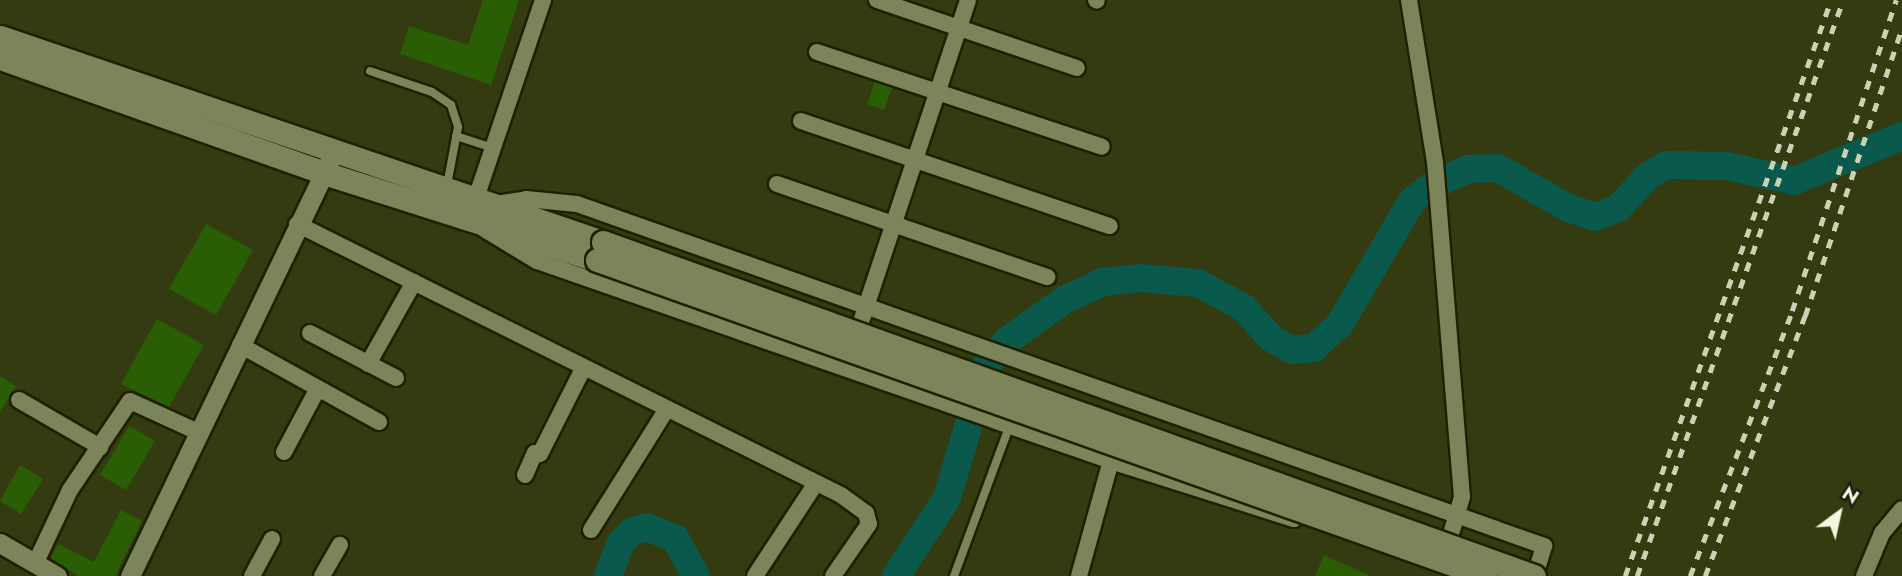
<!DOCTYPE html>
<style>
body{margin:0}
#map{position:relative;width:1902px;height:576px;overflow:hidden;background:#353b11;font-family:Jost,sans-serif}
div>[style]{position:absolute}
.river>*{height:28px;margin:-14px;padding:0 14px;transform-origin:14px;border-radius:14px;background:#095a4c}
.building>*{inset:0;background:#295e05}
.roads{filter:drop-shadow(2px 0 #1d2102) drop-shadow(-2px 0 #1d2102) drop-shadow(0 2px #1d2102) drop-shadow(0 -2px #1d2102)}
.service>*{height:8px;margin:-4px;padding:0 4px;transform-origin:4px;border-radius:4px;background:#7c8459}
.minor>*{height:16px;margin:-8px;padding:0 8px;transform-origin:8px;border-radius:8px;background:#7c8459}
.tertiary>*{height:19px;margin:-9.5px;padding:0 9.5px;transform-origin:9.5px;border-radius:9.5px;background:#7c8459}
.secondary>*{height:23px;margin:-11.5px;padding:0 11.5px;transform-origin:11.5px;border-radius:11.5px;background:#7c8459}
.rail>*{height:4.5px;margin-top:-2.25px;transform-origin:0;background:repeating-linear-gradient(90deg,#ccd1b6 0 9px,transparent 0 18px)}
.bridges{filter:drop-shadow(2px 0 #1d2102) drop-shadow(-2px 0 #1d2102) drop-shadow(0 2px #1d2102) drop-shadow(0 -2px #1d2102)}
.secondary-bridge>*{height:23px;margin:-11.5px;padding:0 11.5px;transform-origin:11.5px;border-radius:11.5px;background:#7c8459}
span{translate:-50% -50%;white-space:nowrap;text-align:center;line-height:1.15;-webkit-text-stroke:5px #1d200f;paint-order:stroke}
.north{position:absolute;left:1804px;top:478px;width:70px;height:70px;-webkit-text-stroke:5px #1d200f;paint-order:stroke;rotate:33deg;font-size:19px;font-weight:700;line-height:28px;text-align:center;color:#f1f6df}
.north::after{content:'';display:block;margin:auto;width:24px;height:32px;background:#f1f6df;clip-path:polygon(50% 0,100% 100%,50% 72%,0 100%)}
</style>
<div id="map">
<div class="river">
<i style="left:608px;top:576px;width:34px;rotate:-69deg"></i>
<i style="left:620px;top:544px;width:16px;rotate:-47deg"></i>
<i style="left:631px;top:532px;width:16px;rotate:-18deg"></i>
<i style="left:646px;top:527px;width:31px;rotate:21deg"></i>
<i style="left:675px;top:538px;width:43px;rotate:61.1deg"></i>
<i style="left:896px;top:576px;width:93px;rotate:-56.8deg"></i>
<i style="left:947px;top:498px;width:138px;rotate:-73.5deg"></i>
<i style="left:986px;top:366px;width:34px;rotate:-50deg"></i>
<i style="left:1008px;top:340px;width:69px;rotate:-35.5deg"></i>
<i style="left:1064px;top:300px;width:43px;rotate:-24.8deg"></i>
<i style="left:1103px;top:282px;width:37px;rotate:-6deg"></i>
<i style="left:1140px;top:278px;width:58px;rotate:4.9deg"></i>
<i style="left:1198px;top:283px;width:52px;rotate:28.5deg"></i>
<i style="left:1244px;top:308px;width:40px;rotate:48deg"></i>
<i style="left:1271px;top:338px;width:24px;rotate:30deg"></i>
<i style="left:1292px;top:350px;width:22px;rotate:-5deg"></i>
<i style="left:1314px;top:348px;width:35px;rotate:-43deg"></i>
<i style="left:1340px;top:324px;width:143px;rotate:-59.7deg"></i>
<i style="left:1412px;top:201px;width:24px;rotate:-38deg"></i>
<i style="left:1431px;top:186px;width:41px;rotate:-24.7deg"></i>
<i style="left:1468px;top:169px;width:30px;rotate:-2deg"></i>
<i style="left:1498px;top:168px;width:81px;rotate:29.7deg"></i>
<i style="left:1568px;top:208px;width:28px;rotate:18deg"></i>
<i style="left:1595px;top:217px;width:25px;rotate:-21deg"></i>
<i style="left:1618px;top:208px;width:44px;rotate:-46.8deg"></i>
<i style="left:1648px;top:176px;width:21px;rotate:-31deg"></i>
<i style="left:1666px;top:165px;width:61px;rotate:0.9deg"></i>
<i style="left:1727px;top:166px;width:69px;rotate:12.6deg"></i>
<i style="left:1794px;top:181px;width:117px;rotate:-22.6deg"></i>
</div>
<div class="building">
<i style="clip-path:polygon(483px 0,519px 0,491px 85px,400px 54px,409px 26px,468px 45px)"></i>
<i style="clip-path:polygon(875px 82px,892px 88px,884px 110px,867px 104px)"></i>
<i style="clip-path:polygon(206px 224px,253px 250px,216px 315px,169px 289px)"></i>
<i style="clip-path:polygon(157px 319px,204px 345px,169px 407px,121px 384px)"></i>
<i style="clip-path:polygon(0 376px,16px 386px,0 412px)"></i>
<i style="clip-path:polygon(129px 426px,155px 441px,126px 490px,100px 475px)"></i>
<i style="clip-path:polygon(20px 465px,43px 479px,21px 514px,0 501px)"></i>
<i style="clip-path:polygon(121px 510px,142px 521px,115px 576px,78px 576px,51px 558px,58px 544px,94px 562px)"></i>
<i style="clip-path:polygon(1324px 555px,1370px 576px,1315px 576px)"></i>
</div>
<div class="roads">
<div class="service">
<i style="left:370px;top:71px;width:65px;rotate:18.7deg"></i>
<i style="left:432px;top:92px;width:23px;rotate:34deg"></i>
<i style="left:451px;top:105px;width:23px;rotate:72deg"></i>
<i style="left:458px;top:127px;width:59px;rotate:100.7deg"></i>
<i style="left:456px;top:136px;width:39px;rotate:18deg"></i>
<i style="left:954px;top:576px;width:161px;rotate:-69.7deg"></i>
</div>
<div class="minor">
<i style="left:877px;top:0;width:211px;rotate:18.8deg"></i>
<i style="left:1096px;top:0;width:1px;rotate:45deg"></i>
<i style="left:1409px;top:0;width:164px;rotate:80.9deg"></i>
<i style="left:1435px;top:162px;width:336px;rotate:85.4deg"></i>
<i style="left:1462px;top:497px;width:59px;rotate:106.6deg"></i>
<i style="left:817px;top:52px;width:300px;rotate:18.4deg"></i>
<i style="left:801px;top:121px;width:326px;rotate:18.8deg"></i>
<i style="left:777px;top:184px;width:286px;rotate:19deg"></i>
<i style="left:476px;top:198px;width:209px;rotate:-71.3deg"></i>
<i style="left:496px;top:204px;width:30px;rotate:-9deg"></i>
<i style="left:526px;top:199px;width:51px;rotate:5.6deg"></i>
<i style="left:577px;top:204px;width:1026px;rotate:19.48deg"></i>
<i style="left:1544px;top:546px;width:31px;rotate:107deg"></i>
<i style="left:297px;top:224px;width:608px;rotate:26.48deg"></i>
<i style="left:841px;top:495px;width:31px;rotate:36deg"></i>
<i style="left:866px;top:513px;width:11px;rotate:75deg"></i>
<i style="left:869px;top:524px;width:63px;rotate:124.7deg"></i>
<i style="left:484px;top:229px;width:62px;rotate:31.1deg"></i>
<i style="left:537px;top:261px;width:608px;rotate:19.21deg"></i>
<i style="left:1111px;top:461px;width:192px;rotate:17.6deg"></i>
<i style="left:310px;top:333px;width:97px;rotate:27.6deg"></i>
<i style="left:854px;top:343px;width:361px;rotate:-71.6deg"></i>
<i style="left:240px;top:345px;width:159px;rotate:29deg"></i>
<i style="left:368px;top:364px;width:94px;rotate:-60.7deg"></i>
<i style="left:19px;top:400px;width:94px;rotate:30.1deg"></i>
<i style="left:284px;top:452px;width:72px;rotate:-62deg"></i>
<i style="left:525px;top:475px;width:24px;rotate:-66deg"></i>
<i style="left:535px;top:453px;width:5px;rotate:11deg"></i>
<i style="left:540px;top:454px;width:97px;rotate:-63.2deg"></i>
<i style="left:591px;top:530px;width:143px;rotate:-57.9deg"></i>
<i style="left:35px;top:564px;width:82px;rotate:-64.7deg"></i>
<i style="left:70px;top:490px;width:107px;rotate:-56deg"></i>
<i style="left:130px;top:401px;width:75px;rotate:24.5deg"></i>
<i style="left:252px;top:576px;width:42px;rotate:-61.6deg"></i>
<i style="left:322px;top:576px;width:36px;rotate:-60deg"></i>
<i style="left:755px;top:576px;width:111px;rotate:-56.7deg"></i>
<i style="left:1079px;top:576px;width:119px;rotate:-74.5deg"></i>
<i style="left:1864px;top:576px;width:47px;rotate:-67.3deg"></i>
<i style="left:1882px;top:533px;width:31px;rotate:-50deg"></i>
</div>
<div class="tertiary">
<i style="left:0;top:543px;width:66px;rotate:30.1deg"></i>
<i style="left:130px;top:576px;width:461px;rotate:-64.3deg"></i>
</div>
<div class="secondary">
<i style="left:0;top:37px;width:637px;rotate:18.78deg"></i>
<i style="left:0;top:58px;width:344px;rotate:19.5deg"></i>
<i style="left:324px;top:173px;width:287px;rotate:17.7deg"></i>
</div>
</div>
<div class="rail">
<i style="left:1625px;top:576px;width:612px;rotate:-70.32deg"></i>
<i style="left:1637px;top:576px;width:612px;rotate:-70.32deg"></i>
<i style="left:1690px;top:576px;width:284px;rotate:-68.9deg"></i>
<i style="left:1792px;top:311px;width:328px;rotate:-71.5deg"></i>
<i style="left:1705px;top:576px;width:279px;rotate:-69deg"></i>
<i style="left:1805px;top:316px;width:304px;rotate:-71.4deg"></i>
</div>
<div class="bridges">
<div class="secondary-bridge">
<i style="left:603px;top:242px;width:989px;rotate:19.74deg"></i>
<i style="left:597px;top:260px;width:943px;rotate:19.57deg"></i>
</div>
</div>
<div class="north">N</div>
</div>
